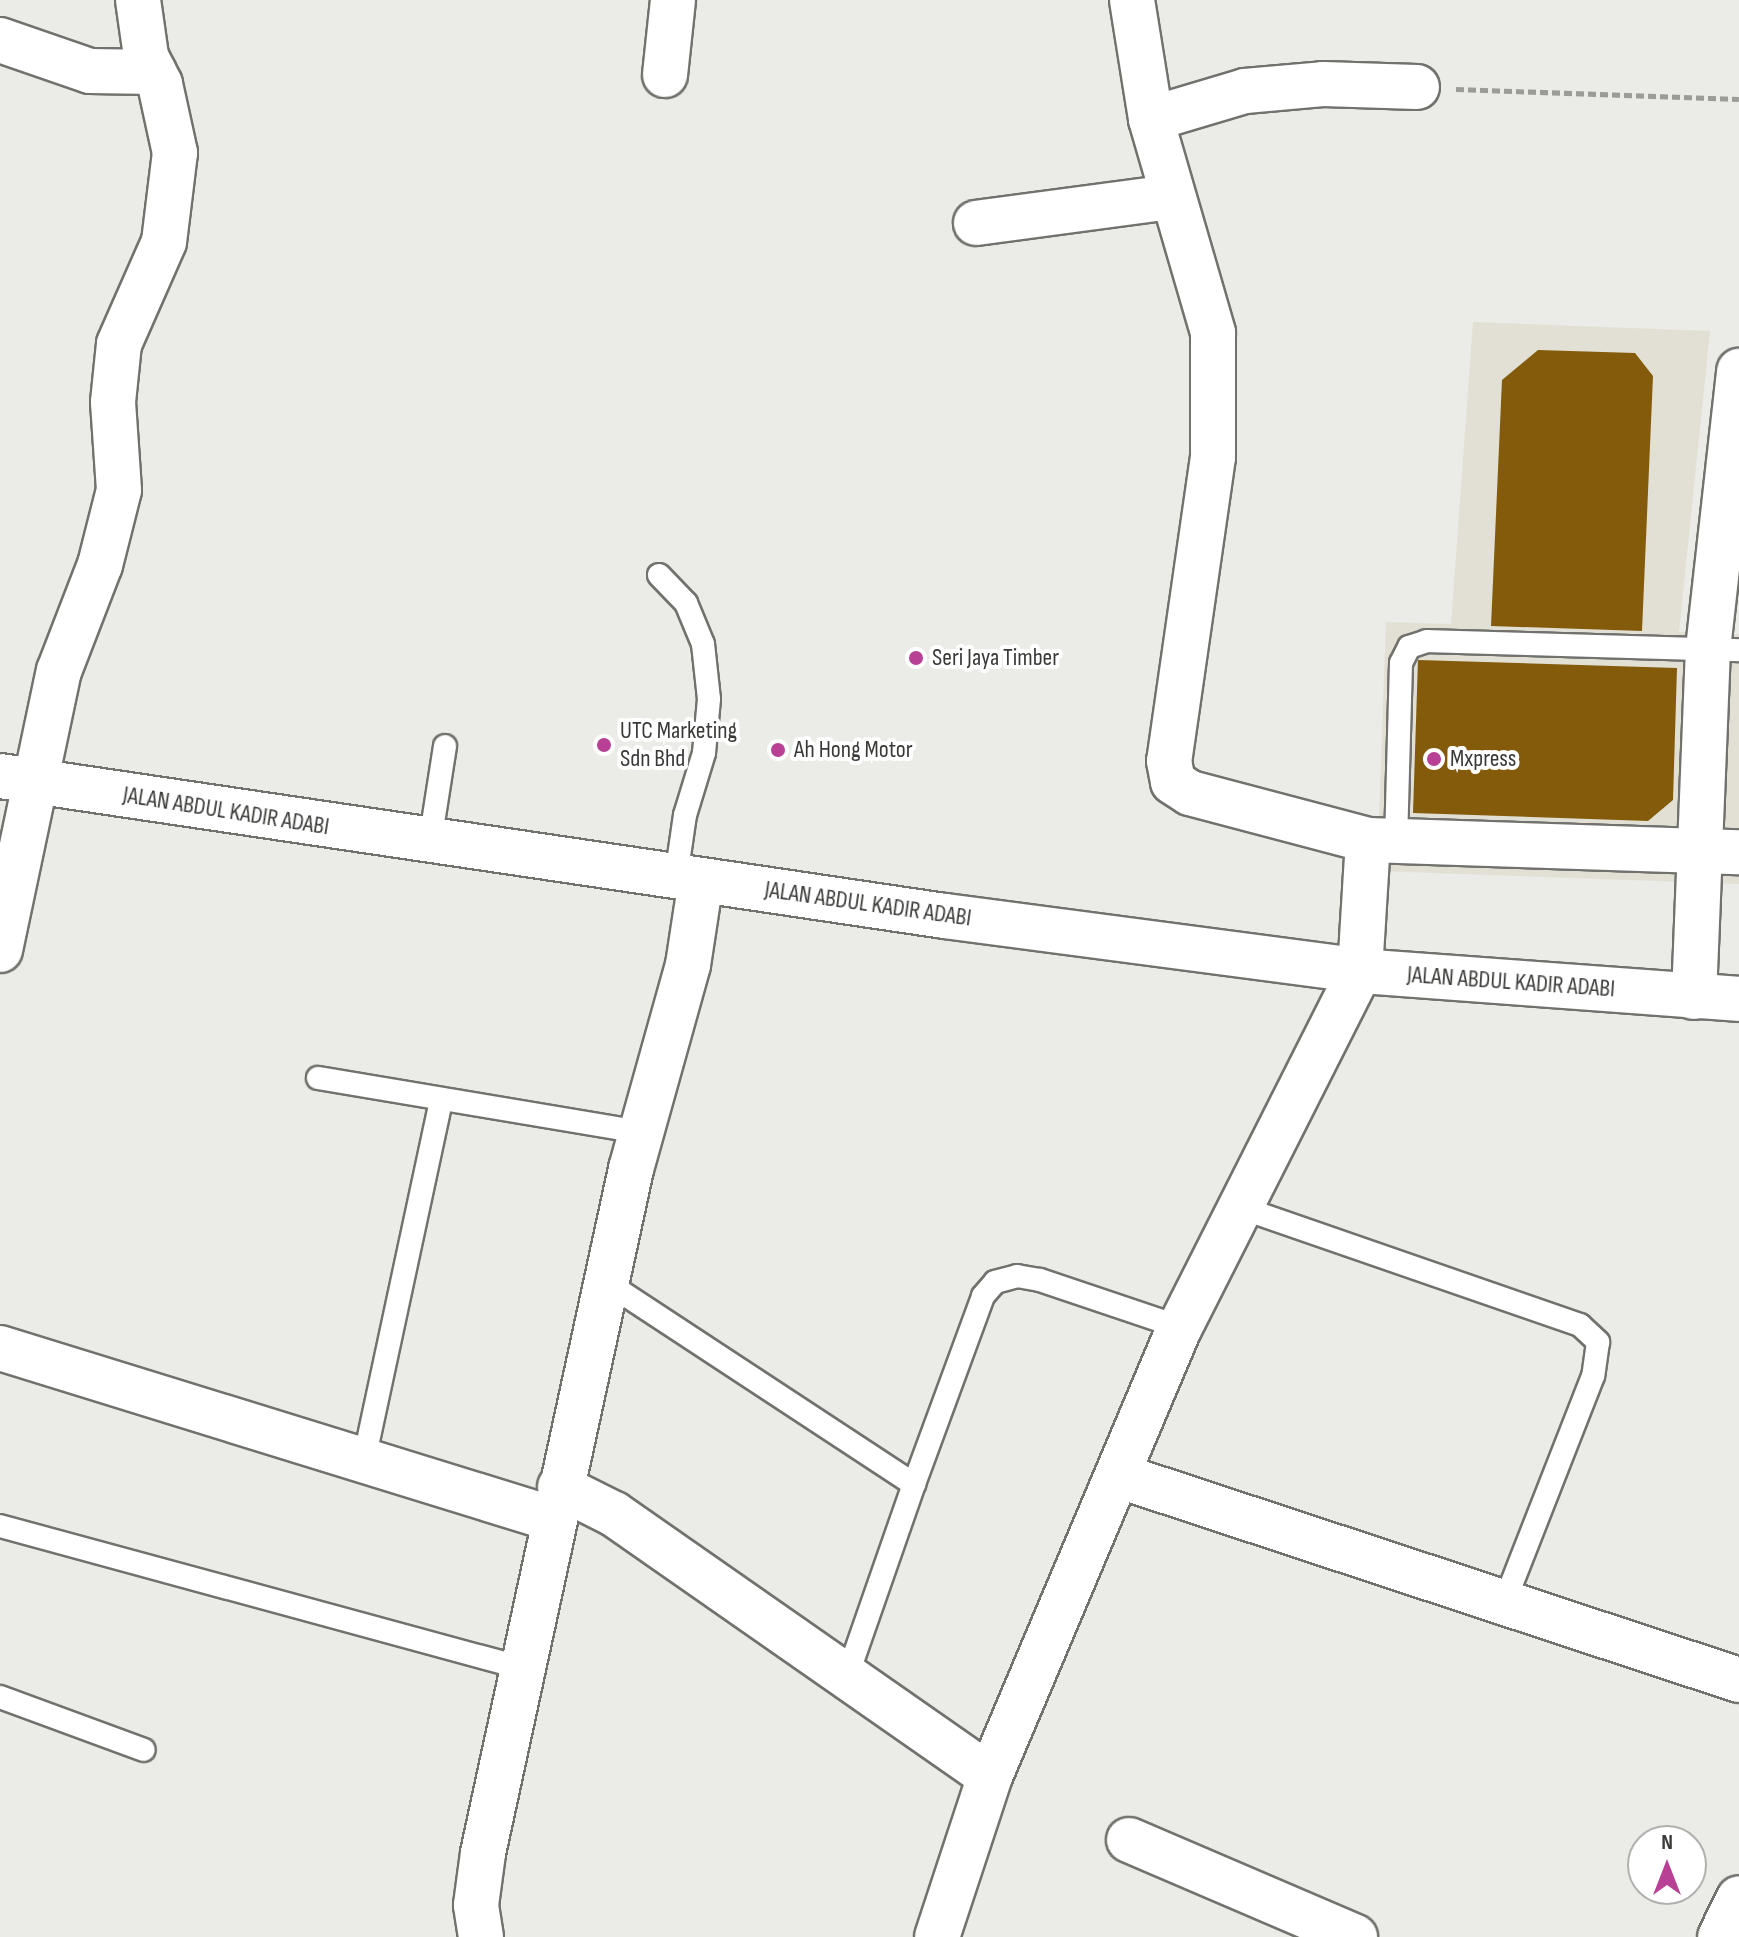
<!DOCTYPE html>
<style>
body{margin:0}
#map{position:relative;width:1739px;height:1937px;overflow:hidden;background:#ebebe7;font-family:"Sofia Sans Condensed",sans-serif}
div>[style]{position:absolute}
.built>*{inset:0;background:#e2e0d5}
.building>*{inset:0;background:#835b0b}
.path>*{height:5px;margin-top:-2.5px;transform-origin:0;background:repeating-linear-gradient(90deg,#9b9b98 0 8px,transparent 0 12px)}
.roads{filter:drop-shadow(2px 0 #71716e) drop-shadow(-2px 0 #71716e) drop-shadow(0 2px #71716e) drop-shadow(0 -2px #71716e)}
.service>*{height:22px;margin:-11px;padding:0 11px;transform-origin:11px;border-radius:11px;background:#fff}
.minor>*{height:44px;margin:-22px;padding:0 22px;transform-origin:22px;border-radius:22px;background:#fff}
.secondary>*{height:44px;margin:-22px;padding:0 22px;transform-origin:22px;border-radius:22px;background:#fff}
.dots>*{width:22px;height:22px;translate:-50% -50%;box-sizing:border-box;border:4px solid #fff;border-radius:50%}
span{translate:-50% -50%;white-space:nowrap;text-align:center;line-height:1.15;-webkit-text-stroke:8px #fff;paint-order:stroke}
.poi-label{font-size:24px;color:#393937}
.left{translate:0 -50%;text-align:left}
.street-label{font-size:24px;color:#393937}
.north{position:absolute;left:1627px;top:1825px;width:80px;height:80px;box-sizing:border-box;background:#fff;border:2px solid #b0b0af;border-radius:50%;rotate:0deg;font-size:22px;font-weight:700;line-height:32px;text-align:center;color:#393937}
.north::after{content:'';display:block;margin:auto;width:28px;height:36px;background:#b84095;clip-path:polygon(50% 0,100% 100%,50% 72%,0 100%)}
</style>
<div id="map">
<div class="built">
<i style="clip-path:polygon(1473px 322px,1710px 331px,1679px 632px,1739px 634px,1739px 884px,1377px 871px,1386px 622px,1451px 624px)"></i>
</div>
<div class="building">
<i style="clip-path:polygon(1538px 350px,1635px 353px,1653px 376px,1642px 631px,1491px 626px,1502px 380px)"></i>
<i style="clip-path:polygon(1418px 660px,1677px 668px,1673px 800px,1648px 821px,1413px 813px)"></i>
</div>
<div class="path">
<i style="left:1456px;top:89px;width:283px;rotate:2deg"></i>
</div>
<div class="roads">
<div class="service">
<i style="left:659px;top:575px;width:39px;rotate:46deg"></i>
<i style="left:686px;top:603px;width:44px;rotate:67.5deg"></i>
<i style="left:703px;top:644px;width:55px;rotate:83.8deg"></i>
<i style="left:709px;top:699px;width:54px;rotate:95.3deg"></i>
<i style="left:704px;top:753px;width:65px;rotate:107deg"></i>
<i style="left:685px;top:815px;width:63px;rotate:98.3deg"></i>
<i style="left:430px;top:842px;width:97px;rotate:-81.1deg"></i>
<i style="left:1396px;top:842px;width:179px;rotate:-88.4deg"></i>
<i style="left:1401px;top:663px;width:18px;rotate:-63deg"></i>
<i style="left:1409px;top:647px;width:19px;rotate:-18deg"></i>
<i style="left:1427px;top:641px;width:312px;rotate:1.7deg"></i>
<i style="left:318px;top:1078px;width:327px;rotate:9.5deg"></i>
<i style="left:1242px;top:1208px;width:358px;rotate:19.1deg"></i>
<i style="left:1580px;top:1325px;width:25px;rotate:43deg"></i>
<i style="left:1598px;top:1342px;width:34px;rotate:98deg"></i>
<i style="left:1593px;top:1376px;width:244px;rotate:111.4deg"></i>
<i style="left:609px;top:1284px;width:365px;rotate:33.3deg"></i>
<i style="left:914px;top:1484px;width:203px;rotate:109.2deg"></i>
<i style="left:364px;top:1460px;width:368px;rotate:-77.9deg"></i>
<i style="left:914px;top:1484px;width:200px;rotate:-69.8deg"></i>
<i style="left:983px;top:1296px;width:18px;rotate:-49deg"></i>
<i style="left:995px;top:1282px;width:23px;rotate:-15deg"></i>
<i style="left:1017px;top:1276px;width:23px;rotate:10deg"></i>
<i style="left:1040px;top:1280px;width:148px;rotate:18.6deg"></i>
<i style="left:0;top:1526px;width:545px;rotate:15.21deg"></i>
<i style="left:0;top:1697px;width:153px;rotate:20.2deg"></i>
</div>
<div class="minor">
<i style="left:1132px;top:0;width:121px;rotate:80.9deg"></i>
<i style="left:1151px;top:119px;width:223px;rotate:73.8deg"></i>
<i style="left:1213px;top:333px;width:124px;rotate:90deg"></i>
<i style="left:1213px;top:457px;width:307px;rotate:98.2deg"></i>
<i style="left:1169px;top:761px;width:21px;rotate:79deg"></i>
<i style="left:1173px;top:782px;width:20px;rotate:33deg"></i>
<i style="left:1190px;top:793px;width:184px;rotate:14.8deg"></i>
<i style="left:1368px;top:840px;width:371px;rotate:1.9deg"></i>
<i style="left:0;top:40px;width:95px;rotate:19deg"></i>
<i style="left:90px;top:71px;width:64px;rotate:0.9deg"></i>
<i style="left:665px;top:75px;width:75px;rotate:-83.9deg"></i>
<i style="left:1151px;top:119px;width:98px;rotate:-16.6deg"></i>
<i style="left:1245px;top:91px;width:78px;rotate:-5.1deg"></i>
<i style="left:1323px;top:84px;width:94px;rotate:1.8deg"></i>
<i style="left:976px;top:223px;width:197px;rotate:-7.6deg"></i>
<i style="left:0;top:950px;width:285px;rotate:-78.1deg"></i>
<i style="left:59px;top:671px;width:114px;rotate:-68.9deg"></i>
<i style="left:100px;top:565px;width:77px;rotate:-75.8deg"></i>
<i style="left:119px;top:490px;width:88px;rotate:-93.9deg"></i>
<i style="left:113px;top:402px;width:58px;rotate:-84.1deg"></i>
<i style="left:119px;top:344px;width:111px;rotate:-66.2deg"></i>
<i style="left:164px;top:242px;width:90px;rotate:-83deg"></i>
<i style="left:175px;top:153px;width:71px;rotate:-102.3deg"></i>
<i style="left:160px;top:84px;width:31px;rotate:-117deg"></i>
<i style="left:146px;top:56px;width:57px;rotate:-98.1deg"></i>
<i style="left:1694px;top:997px;width:348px;rotate:-87.7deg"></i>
<i style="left:1708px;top:649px;width:280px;rotate:-83.6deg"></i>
<i style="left:0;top:1348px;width:579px;rotate:17.18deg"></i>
<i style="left:1120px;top:1476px;width:652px;rotate:18.24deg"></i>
<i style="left:560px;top:1487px;width:60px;rotate:26.6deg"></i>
<i style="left:614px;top:1514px;width:458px;rotate:34.9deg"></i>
<i style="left:1129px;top:1840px;width:246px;rotate:23.2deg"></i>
<i style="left:481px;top:1937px;width:32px;rotate:-99deg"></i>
<i style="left:476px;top:1905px;width:52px;rotate:-82.3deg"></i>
<i style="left:483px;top:1853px;width:700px;rotate:-77.79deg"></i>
<i style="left:631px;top:1169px;width:212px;rotate:-74.4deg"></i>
<i style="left:688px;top:965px;width:86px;rotate:-81.3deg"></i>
<i style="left:937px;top:1937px;width:169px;rotate:-71.8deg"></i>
<i style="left:990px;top:1776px;width:488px;rotate:-67.1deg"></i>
<i style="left:1180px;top:1327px;width:399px;rotate:-63.2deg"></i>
<i style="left:1360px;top:971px;width:131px;rotate:-86.5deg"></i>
<i style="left:1720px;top:1937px;width:43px;rotate:-64deg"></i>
</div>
<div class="secondary">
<i style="left:0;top:776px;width:955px;rotate:8.43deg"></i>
<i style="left:945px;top:916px;width:419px;rotate:7.5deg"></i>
<i style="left:1360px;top:971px;width:380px;rotate:4.2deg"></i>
</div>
</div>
<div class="dots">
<i style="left:916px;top:658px;background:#b84095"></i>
<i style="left:604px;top:745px;background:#b84095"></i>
<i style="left:778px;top:750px;background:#b84095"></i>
<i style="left:1434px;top:759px;background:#b84095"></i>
</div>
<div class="poi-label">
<span class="left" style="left:932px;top:658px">Seri Jaya Timber</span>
<span class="left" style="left:620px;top:745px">UTC Marketing<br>Sdn Bhd</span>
<span class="left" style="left:794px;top:750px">Ah Hong Motor</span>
<span class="left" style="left:1450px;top:759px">Mxpress</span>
</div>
<div class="street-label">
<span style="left:226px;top:811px;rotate:9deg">JALAN ABDUL KADIR ADABI</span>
<span style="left:868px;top:904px;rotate:8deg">JALAN ABDUL KADIR ADABI</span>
<span style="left:1511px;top:982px;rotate:4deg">JALAN ABDUL KADIR ADABI</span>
</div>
<div class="north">N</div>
</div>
